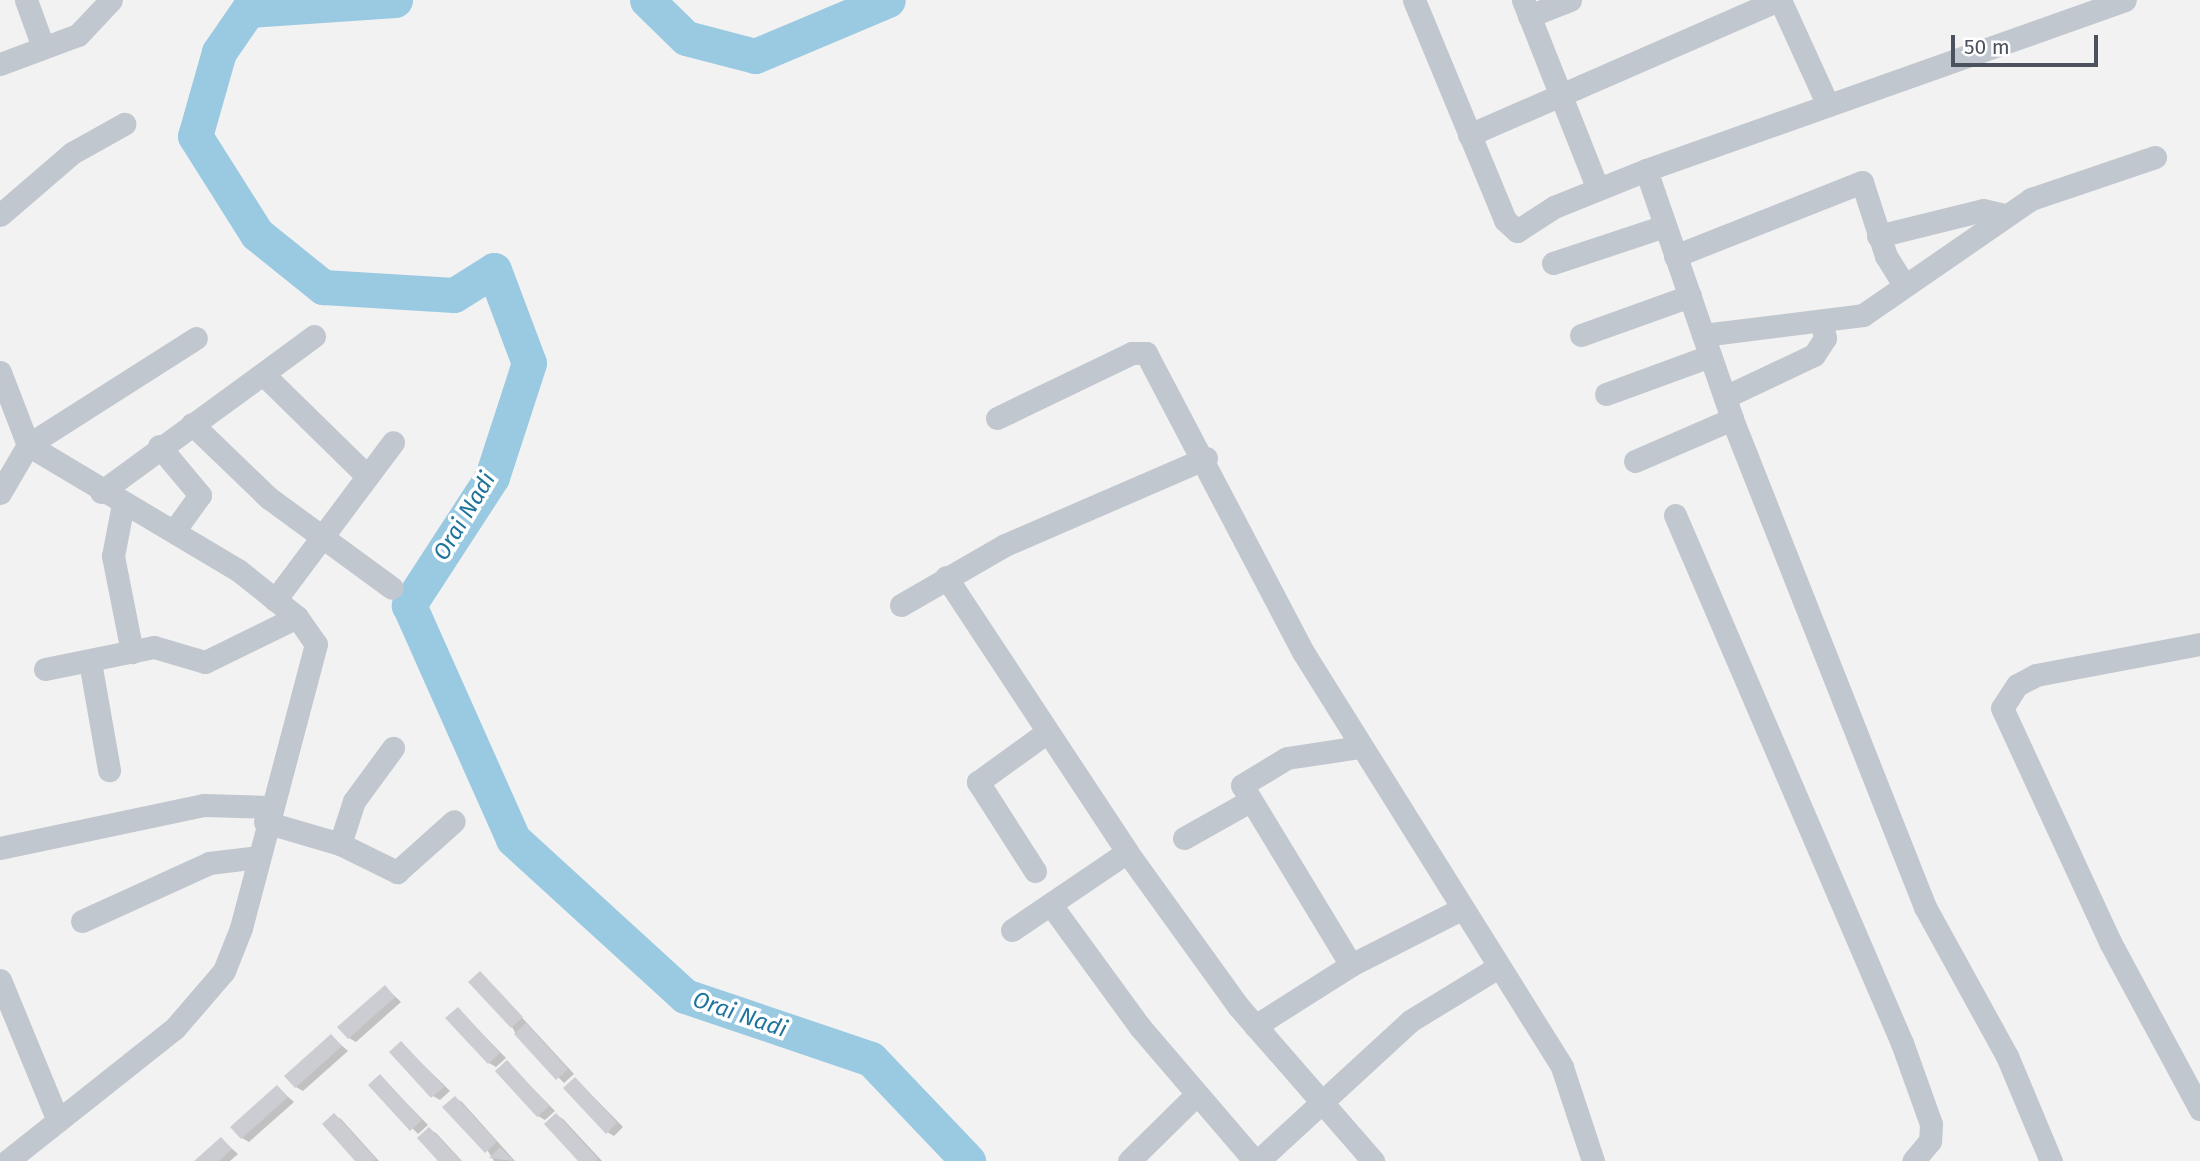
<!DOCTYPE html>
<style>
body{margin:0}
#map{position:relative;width:2200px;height:1161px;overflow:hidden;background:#f3f2f2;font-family:"Fira Sans",sans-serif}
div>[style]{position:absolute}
.shadow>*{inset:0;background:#0003}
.river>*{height:35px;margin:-17.5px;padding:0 17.5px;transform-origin:17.5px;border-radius:17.5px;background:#99cae2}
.building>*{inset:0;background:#cccdd3}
.street>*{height:23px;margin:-11.5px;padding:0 11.5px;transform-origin:11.5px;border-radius:11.5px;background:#c1c7ce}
span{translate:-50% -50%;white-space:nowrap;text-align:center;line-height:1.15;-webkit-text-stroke:7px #fff;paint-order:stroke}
.water-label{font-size:23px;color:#1f739c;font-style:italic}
.scale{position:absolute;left:1951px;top:35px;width:147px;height:32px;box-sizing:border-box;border:4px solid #4b525d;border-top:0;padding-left:9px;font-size:21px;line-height:24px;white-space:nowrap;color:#4b525d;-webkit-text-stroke:5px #fff;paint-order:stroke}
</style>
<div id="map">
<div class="shadow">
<i style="clip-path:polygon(481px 973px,574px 1074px,564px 1083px,516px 1034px)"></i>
<i style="clip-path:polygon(385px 987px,401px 1002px,356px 1042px,349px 1038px)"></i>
<i style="clip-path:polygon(458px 1009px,506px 1058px,496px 1067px,489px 1063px)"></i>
<i style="clip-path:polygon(331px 1036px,348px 1051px,303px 1091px,296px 1087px)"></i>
<i style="clip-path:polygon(401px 1043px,450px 1091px,440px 1100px,433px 1096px)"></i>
<i style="clip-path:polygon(507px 1062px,555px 1111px,545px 1120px,538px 1116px)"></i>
<i style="clip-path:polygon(380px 1076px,428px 1125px,418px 1134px,370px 1085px)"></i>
<i style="clip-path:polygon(576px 1079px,623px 1127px,614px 1136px,607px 1132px)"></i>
<i style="clip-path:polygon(277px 1087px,294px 1102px,249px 1142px,242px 1138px)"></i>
<i style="clip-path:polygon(455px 1098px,462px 1102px,515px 1161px,494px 1161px)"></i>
<i style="clip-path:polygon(334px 1115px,341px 1119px,379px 1161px,358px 1161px)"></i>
<i style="clip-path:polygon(556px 1115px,563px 1119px,602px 1161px,580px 1161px)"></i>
<i style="clip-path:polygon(429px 1129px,436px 1133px,462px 1161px,441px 1161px)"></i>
<i style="clip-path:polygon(221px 1139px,238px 1154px,230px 1161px,197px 1161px)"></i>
</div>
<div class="river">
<i style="left:395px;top:0;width:147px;rotate:176.1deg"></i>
<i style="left:248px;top:10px;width:51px;rotate:124.6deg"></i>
<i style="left:219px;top:52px;width:87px;rotate:105.9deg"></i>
<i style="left:195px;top:136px;width:116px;rotate:57.7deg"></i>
<i style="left:257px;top:234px;width:85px;rotate:38.8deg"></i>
<i style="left:323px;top:287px;width:131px;rotate:3.5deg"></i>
<i style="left:454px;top:295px;width:47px;rotate:-32deg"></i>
<i style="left:494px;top:270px;width:99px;rotate:69.4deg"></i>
<i style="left:529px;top:363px;width:120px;rotate:108deg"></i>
<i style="left:492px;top:477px;width:153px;rotate:123deg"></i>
<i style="left:409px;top:605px;width:256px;rotate:66deg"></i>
<i style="left:513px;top:839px;width:233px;rotate:42.4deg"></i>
<i style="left:685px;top:996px;width:196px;rotate:18.7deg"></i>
<i style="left:871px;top:1059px;width:141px;rotate:46.4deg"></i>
<i style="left:647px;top:0;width:54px;rotate:44.3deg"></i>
<i style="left:686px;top:38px;width:71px;rotate:14.6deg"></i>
<i style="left:755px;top:56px;width:144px;rotate:-22.8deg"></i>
</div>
<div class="building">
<i style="clip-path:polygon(480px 971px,523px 1017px,511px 1028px,468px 982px)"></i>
<i style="clip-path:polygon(385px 985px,395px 997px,348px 1039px,337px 1027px)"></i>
<i style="clip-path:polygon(458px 1007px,500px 1053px,488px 1064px,445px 1018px)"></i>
<i style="clip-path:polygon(526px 1023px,568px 1069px,556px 1080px,514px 1034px)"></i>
<i style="clip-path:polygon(331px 1034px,342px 1046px,295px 1088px,284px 1076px)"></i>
<i style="clip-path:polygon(401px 1041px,444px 1087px,431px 1098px,389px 1052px)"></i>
<i style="clip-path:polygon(507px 1060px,549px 1106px,537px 1117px,495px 1071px)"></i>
<i style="clip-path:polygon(380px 1074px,422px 1120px,410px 1131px,368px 1085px)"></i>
<i style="clip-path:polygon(575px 1077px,617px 1123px,606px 1134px,563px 1088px)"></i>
<i style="clip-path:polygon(277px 1085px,288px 1097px,241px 1139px,230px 1127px)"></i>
<i style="clip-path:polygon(455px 1096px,497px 1142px,485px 1153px,442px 1107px)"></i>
<i style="clip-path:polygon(334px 1113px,376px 1159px,374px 1161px,355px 1161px,322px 1124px)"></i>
<i style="clip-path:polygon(556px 1113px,598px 1159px,596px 1161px,578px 1161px,544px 1124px)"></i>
<i style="clip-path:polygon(429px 1127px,461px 1161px,438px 1161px,417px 1138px)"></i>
<i style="clip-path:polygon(221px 1137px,232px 1149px,219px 1161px,194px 1161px)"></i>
<i style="clip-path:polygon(500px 1147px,514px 1161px,489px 1158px)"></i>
</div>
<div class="street">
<i style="left:26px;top:0;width:50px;rotate:70.1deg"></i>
<i style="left:1414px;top:0;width:238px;rotate:67.5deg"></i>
<i style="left:1505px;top:220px;width:16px;rotate:43deg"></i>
<i style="left:1517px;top:231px;width:44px;rotate:-33deg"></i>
<i style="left:1554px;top:207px;width:99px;rotate:-21.9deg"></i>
<i style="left:1646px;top:170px;width:508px;rotate:-19.54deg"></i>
<i style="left:1523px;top:0;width:203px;rotate:68.4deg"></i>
<i style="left:1780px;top:0;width:113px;rotate:65.5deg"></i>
<i style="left:1529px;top:16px;width:44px;rotate:-21.3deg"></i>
<i style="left:0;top:64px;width:83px;rotate:-20.4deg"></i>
<i style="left:78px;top:35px;width:48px;rotate:-46.7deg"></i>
<i style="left:1469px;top:135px;width:337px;rotate:-23.6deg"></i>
<i style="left:1646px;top:170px;width:263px;rotate:70.9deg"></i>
<i style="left:1732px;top:419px;width:525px;rotate:68.42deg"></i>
<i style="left:1925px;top:907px;width:170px;rotate:61.2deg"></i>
<i style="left:2007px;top:1056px;width:114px;rotate:67.3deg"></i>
<i style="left:0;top:215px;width:95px;rotate:-40.7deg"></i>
<i style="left:72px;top:153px;width:60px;rotate:-29.1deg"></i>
<i style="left:1878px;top:236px;width:108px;rotate:-13.9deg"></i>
<i style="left:1983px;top:210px;width:22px;rotate:13deg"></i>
<i style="left:1675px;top:256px;width:201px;rotate:-21.6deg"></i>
<i style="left:1862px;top:182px;width:78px;rotate:72deg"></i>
<i style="left:1886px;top:256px;width:34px;rotate:58deg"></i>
<i style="left:1553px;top:263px;width:118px;rotate:-18.3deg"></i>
<i style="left:1581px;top:335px;width:116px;rotate:-19.7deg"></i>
<i style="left:1703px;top:335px;width:161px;rotate:-7.1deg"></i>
<i style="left:1863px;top:315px;width:204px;rotate:-34.6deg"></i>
<i style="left:2031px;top:199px;width:131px;rotate:-18.7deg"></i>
<i style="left:0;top:372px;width:78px;rotate:69deg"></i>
<i style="left:28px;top:445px;width:244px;rotate:30.8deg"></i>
<i style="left:238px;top:570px;width:75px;rotate:38.5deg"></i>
<i style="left:297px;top:617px;width:33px;rotate:55deg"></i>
<i style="left:316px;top:644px;width:294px;rotate:104.8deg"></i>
<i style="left:241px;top:928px;width:46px;rotate:111.6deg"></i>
<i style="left:224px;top:971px;width:75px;rotate:130.7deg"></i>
<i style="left:175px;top:1028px;width:214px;rotate:141.6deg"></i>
<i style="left:264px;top:375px;width:144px;rotate:44.4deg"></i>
<i style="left:1606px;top:394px;width:111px;rotate:-20.1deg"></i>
<i style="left:1725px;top:397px;width:98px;rotate:-25.3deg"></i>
<i style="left:1814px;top:355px;width:20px;rotate:-57deg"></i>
<i style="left:1825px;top:338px;width:14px;rotate:-102deg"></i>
<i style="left:997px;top:418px;width:150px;rotate:-25.7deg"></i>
<i style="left:1132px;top:353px;width:14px"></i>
<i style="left:1146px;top:353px;width:338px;rotate:62.3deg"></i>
<i style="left:1303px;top:652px;width:489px;rotate:58deg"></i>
<i style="left:1562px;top:1067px;width:99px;rotate:71.7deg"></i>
<i style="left:192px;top:424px;width:107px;rotate:43.9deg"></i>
<i style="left:269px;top:498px;width:152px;rotate:36.2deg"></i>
<i style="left:159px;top:446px;width:64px;rotate:50.1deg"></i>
<i style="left:200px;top:495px;width:44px;rotate:125.8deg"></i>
<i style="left:1635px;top:461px;width:106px;rotate:-23.4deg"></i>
<i style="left:101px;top:492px;width:264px;rotate:-36.2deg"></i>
<i style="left:0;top:493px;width:56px;rotate:-59.7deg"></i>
<i style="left:28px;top:445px;width:199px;rotate:-32.5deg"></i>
<i style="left:123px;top:504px;width:53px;rotate:100.9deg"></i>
<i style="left:113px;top:556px;width:98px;rotate:78.8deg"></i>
<i style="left:1675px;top:515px;width:575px;rotate:66.74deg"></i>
<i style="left:1902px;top:1043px;width:86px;rotate:70.3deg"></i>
<i style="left:1931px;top:1124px;width:17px;rotate:93deg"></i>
<i style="left:1930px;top:1141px;width:26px;rotate:130deg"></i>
<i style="left:946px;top:577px;width:329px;rotate:56.6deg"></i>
<i style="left:1127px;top:852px;width:190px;rotate:54.2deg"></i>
<i style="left:1238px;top:1006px;width:206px;rotate:48.9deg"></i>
<i style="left:275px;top:600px;width:197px;rotate:-53.2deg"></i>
<i style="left:901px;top:605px;width:120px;rotate:-30deg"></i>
<i style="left:1005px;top:545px;width:219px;rotate:-23.4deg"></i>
<i style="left:2200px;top:644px;width:167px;rotate:169.3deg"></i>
<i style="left:2036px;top:675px;width:21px;rotate:152deg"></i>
<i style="left:2017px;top:685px;width:27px;rotate:123deg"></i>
<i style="left:2002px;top:708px;width:258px;rotate:65.2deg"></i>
<i style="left:2110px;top:942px;width:190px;rotate:61.7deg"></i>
<i style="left:90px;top:662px;width:110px;rotate:80deg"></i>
<i style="left:45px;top:669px;width:111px;rotate:-11.4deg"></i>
<i style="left:154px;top:647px;width:53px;rotate:16.4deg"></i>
<i style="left:205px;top:662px;width:102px;rotate:-26.1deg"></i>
<i style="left:265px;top:822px;width:78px;rotate:16.3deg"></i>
<i style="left:340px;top:844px;width:64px;rotate:26.2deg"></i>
<i style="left:397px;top:872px;width:76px;rotate:-41.8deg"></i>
<i style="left:1184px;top:838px;width:76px;rotate:-29.3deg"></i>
<i style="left:340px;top:844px;width:45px;rotate:-72deg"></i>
<i style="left:354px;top:801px;width:66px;rotate:-53.7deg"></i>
<i style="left:0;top:848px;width:208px;rotate:-11.9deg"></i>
<i style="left:204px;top:805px;width:64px;rotate:1.8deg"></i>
<i style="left:1035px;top:871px;width:106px;rotate:-122.6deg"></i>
<i style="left:978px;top:782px;width:85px;rotate:-35.9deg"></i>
<i style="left:1051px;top:905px;width:151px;rotate:53.9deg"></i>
<i style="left:1140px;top:1027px;width:177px;rotate:49.4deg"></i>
<i style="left:82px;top:921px;width:140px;rotate:-24.5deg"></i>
<i style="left:209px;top:863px;width:49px;rotate:-7deg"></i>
<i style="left:1012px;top:930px;width:139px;rotate:-34.1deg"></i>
<i style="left:1351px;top:965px;width:210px;rotate:-121.2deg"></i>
<i style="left:1242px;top:785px;width:52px;rotate:-31deg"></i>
<i style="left:1287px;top:758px;width:74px;rotate:-8.6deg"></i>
<i style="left:0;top:980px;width:152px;rotate:67.6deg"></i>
<i style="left:1255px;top:1026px;width:114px;rotate:-32.4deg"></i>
<i style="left:1351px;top:965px;width:123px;rotate:-27deg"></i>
<i style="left:1129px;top:1161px;width:94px;rotate:-44.6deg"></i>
<i style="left:1258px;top:1161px;width:207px;rotate:-42.6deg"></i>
<i style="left:1410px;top:1021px;width:103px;rotate:-31.5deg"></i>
</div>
<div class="water-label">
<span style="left:464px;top:516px;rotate:-59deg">Orai Nadi</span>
<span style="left:740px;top:1014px;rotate:19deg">Orai Nadi</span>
</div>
<div class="scale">50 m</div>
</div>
